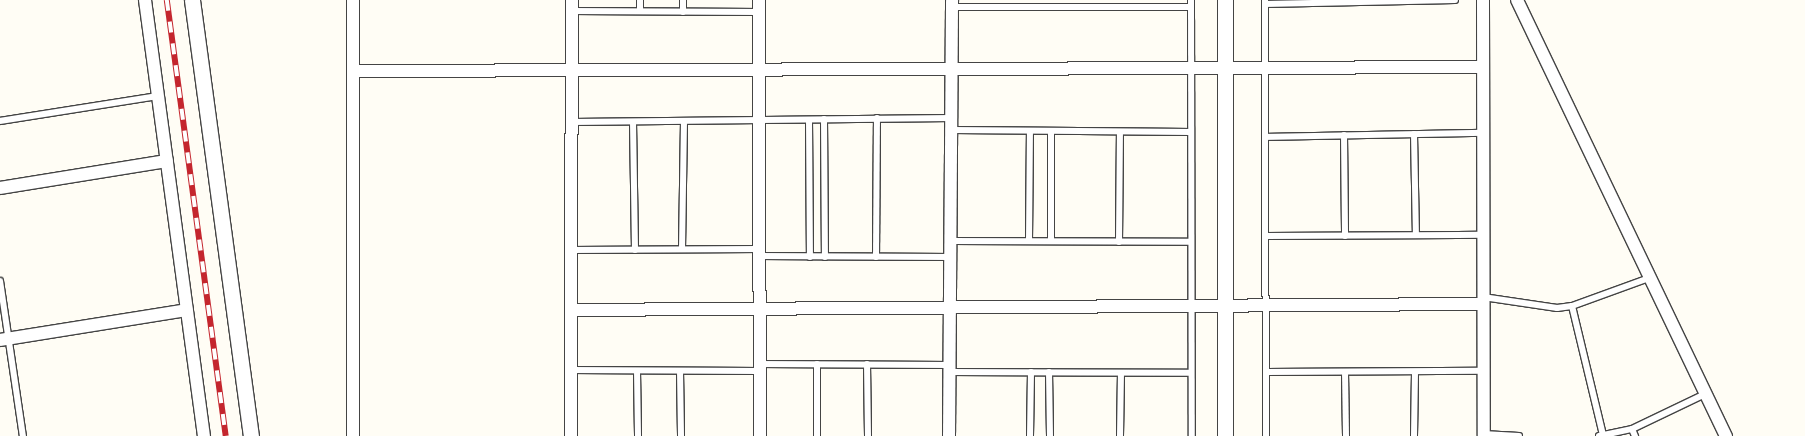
<!DOCTYPE html>
<style>
body{margin:0}
#map{position:relative;width:1805px;height:436px;overflow:hidden;background:#fffdf5;font-family:Georgia,serif}
div>[style]{position:absolute}
.roads{filter:drop-shadow(1px 0 #444) drop-shadow(-1px 0 #444) drop-shadow(0 1px #444) drop-shadow(0 -1px #444)}
.service>*{height:6px;margin:-3px;padding:0 3px;transform-origin:3px;border-radius:3px;background:#fff}
.minor>*{height:12px;margin:-6px;padding:0 6px;transform-origin:6px;border-radius:6px;background:#fff}
.tertiary>*{height:15px;margin:-7.5px;padding:0 7.5px;transform-origin:7.5px;border-radius:7.5px;background:#fff}
.rail>*{height:5.5px;margin-top:-2.75px;transform-origin:0;background:repeating-linear-gradient(90deg,#fff 0 11px,#c4262e 0 22px);box-sizing:border-box;border-block:1px solid #c4262e}
span{translate:-50% -50%;white-space:nowrap;text-align:center;line-height:1.15;-webkit-text-stroke:5px #fff;paint-order:stroke}
</style>
<div id="map">
<div class="roads">
<div class="service">
<i style="left:640px;top:0;width:11px;rotate:90deg"></i>
<i style="left:1191px;top:0;width:436px;rotate:89.9deg"></i>
<i style="left:1265px;top:0;width:436px;rotate:89.9deg"></i>
<i style="left:1265px;top:4px;width:190px;rotate:-1.2deg"></i>
<i style="left:952px;top:7px;width:239px"></i>
<i style="left:572px;top:11px;width:187px;rotate:0.3deg"></i>
<i style="left:683px;top:12px;width:12px;rotate:-90deg"></i>
<i style="left:824px;top:119px;width:138px;rotate:89.6deg"></i>
<i style="left:809px;top:120px;width:137px;rotate:89.6deg"></i>
<i style="left:0;top:121px;width:160px;rotate:-9deg"></i>
<i style="left:572px;top:122px;width:380px;rotate:-0.6deg"></i>
<i style="left:633px;top:122px;width:128px;rotate:89.1deg"></i>
<i style="left:952px;top:130px;width:239px;rotate:0.5deg"></i>
<i style="left:1051px;top:131px;width:110px;rotate:90deg"></i>
<i style="left:1414px;top:134px;width:101px;rotate:88.9deg"></i>
<i style="left:1344px;top:135px;width:101px;rotate:89.4deg"></i>
<i style="left:1265px;top:137px;width:217px;rotate:-1.1deg"></i>
<i style="left:1266px;top:236px;width:216px;rotate:-0.3deg"></i>
<i style="left:951px;top:241px;width:240px;rotate:0.2deg"></i>
<i style="left:1029px;top:241px;width:110px;rotate:-89.5deg"></i>
<i style="left:1119px;top:242px;width:110px;rotate:-89.5deg"></i>
<i style="left:682px;top:249px;width:128px;rotate:-89.1deg"></i>
<i style="left:571px;top:250px;width:188px;rotate:-0.3deg"></i>
<i style="left:759px;top:256px;width:192px;rotate:0.3deg"></i>
<i style="left:876px;top:257px;width:139px;rotate:-89.6deg"></i>
<i style="left:0;top:281px;width:157px;rotate:81.6deg"></i>
<i style="left:1483px;top:297px;width:75px;rotate:8.5deg"></i>
<i style="left:1557px;top:308px;width:15px;rotate:-8deg"></i>
<i style="left:1572px;top:306px;width:82px;rotate:-20deg"></i>
<i style="left:1572px;top:306px;width:133px;rotate:76.5deg"></i>
<i style="left:759px;top:364px;width:191px;rotate:0.3deg"></i>
<i style="left:867px;top:364px;width:72px;rotate:89.2deg"></i>
<i style="left:571px;top:370px;width:188px;rotate:0.3deg"></i>
<i style="left:637px;top:371px;width:65px;rotate:89.1deg"></i>
<i style="left:680px;top:371px;width:65px;rotate:89.1deg"></i>
<i style="left:949px;top:372px;width:242px;rotate:0.2deg"></i>
<i style="left:1049px;top:372px;width:64px;rotate:89.1deg"></i>
<i style="left:1266px;top:372px;width:217px;rotate:-0.3deg"></i>
<i style="left:1345px;top:372px;width:64px;rotate:89.1deg"></i>
<i style="left:1632px;top:429px;width:8px;rotate:67deg"></i>
<i style="left:1483px;top:434px;width:36px;rotate:3deg"></i>
<i style="left:817px;top:436px;width:72px;rotate:-90deg"></i>
<i style="left:1030px;top:436px;width:64px;rotate:-89.1deg"></i>
<i style="left:1120px;top:436px;width:63px;rotate:-89.1deg"></i>
<i style="left:1414px;top:436px;width:64px;rotate:-89.1deg"></i>
<i style="left:1599px;top:436px;width:34px;rotate:-12deg"></i>
<i style="left:1632px;top:429px;width:81px;rotate:-25.6deg"></i>
</div>
<div class="minor">
<i style="left:145px;top:0;width:440px;rotate:82.3deg"></i>
<i style="left:353px;top:0;width:436px;rotate:90deg"></i>
<i style="left:759px;top:0;width:436px;rotate:89.9deg"></i>
<i style="left:1483px;top:0;width:436px;rotate:89.9deg"></i>
<i style="left:1517px;top:0;width:484px;rotate:64.4deg"></i>
<i style="left:353px;top:71px;width:1130px;rotate:-0.2deg"></i>
<i style="left:0;top:188px;width:169px;rotate:-9.2deg"></i>
<i style="left:571px;top:310px;width:912px;rotate:-0.38deg"></i>
<i style="left:0;top:340px;width:189px;rotate:-9.1deg"></i>
<i style="left:571px;top:436px;width:436px;rotate:-89.9deg"></i>
<i style="left:949px;top:436px;width:436px;rotate:-89.6deg"></i>
</div>
<div class="tertiary">
<i style="left:192px;top:0;width:440px;rotate:82.3deg"></i>
<i style="left:1225px;top:0;width:436px;rotate:90deg"></i>
</div>
</div>
<div class="rail">
<i style="left:167px;top:0;width:440px;rotate:82.3deg"></i>
</div>
</div>
